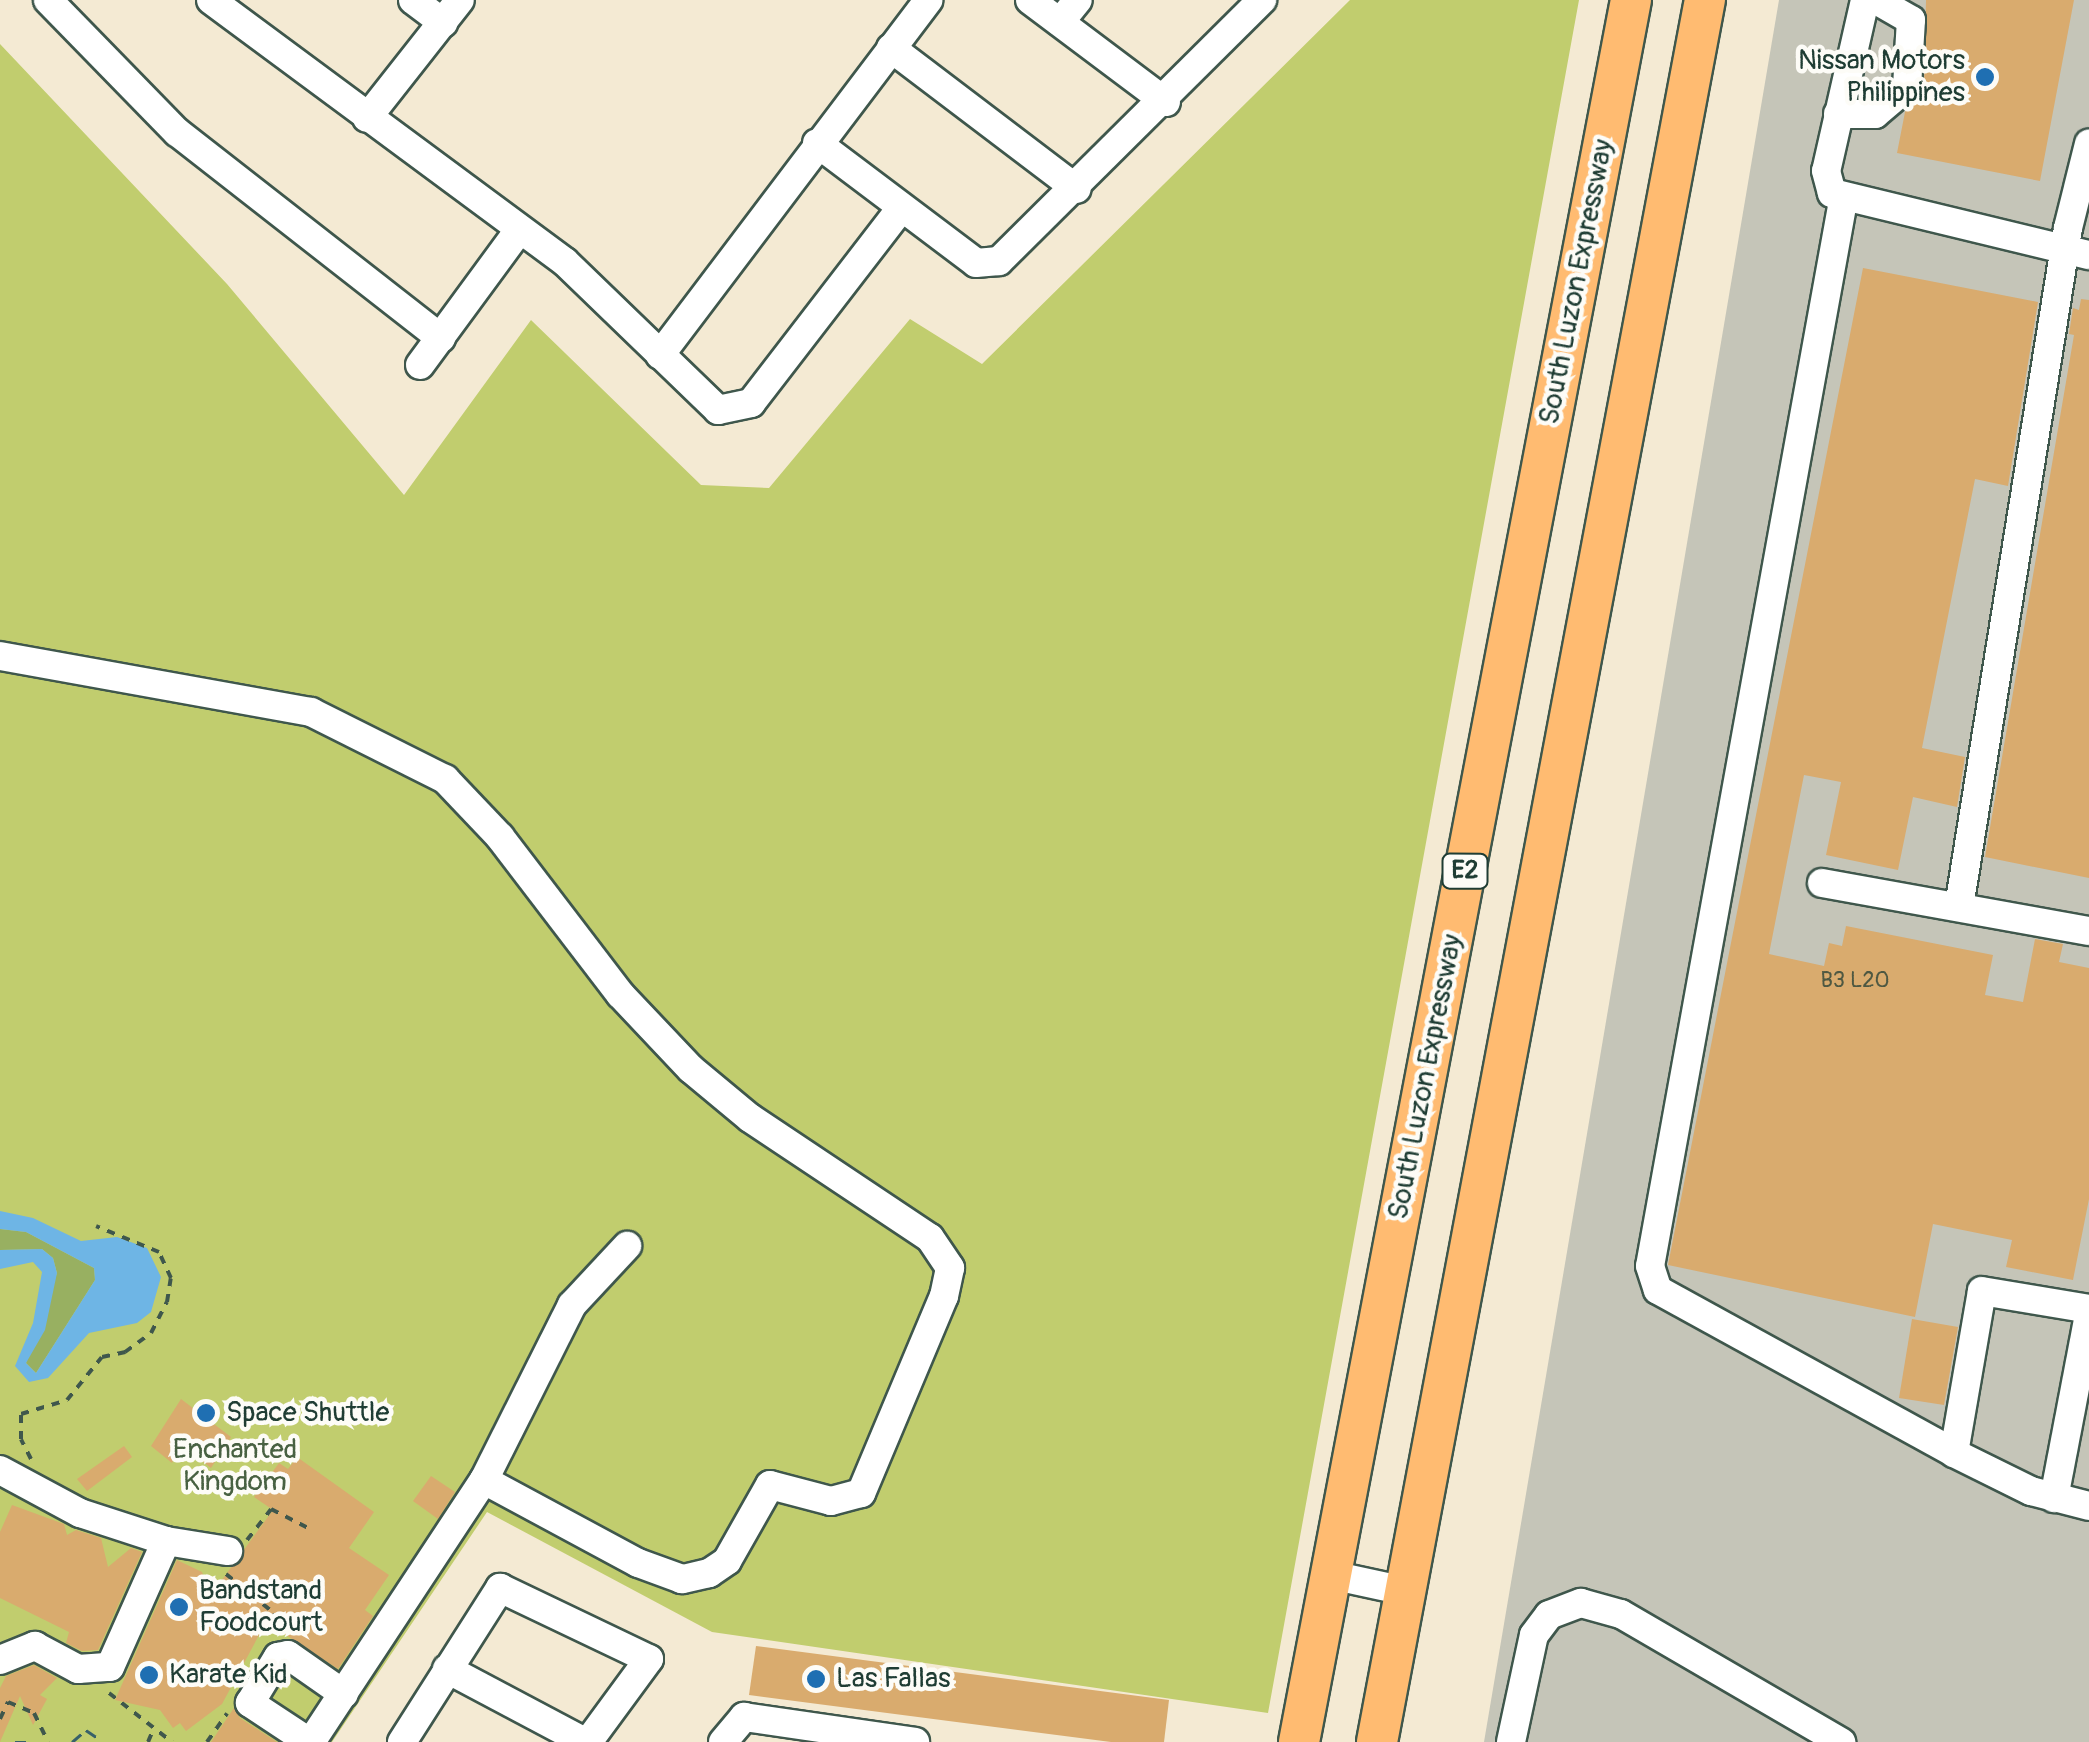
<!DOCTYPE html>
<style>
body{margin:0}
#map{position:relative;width:2089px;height:1742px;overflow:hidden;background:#f4ead3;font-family:Pangolin,sans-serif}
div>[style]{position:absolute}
.industrial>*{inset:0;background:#c5c5b8}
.green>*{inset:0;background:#c1cd6e}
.forest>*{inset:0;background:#98b061}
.water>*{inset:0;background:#6eb5e5}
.ferry>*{height:2.5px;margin-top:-1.25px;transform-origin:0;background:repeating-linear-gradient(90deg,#376169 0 12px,transparent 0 22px)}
.building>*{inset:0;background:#d9ab6e}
.path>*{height:4px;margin-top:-2px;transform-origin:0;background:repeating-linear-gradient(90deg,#3f574c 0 8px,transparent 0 16px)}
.roads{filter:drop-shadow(2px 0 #3f574c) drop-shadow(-2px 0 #3f574c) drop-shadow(0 2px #3f574c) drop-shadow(0 -2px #3f574c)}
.minor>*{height:28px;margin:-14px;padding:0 14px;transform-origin:14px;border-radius:14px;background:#fff}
.highway>*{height:40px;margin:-20px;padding:0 20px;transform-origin:20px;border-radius:20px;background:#ffbb71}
.dots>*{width:28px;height:28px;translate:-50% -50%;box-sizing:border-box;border:5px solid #fdfcf7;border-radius:50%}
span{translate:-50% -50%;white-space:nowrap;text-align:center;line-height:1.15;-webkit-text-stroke:9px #fdfcf7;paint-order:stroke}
.number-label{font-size:22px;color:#4e5842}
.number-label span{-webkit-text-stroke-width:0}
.shield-label span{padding:2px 8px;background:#fdfcf7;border:2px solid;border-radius:8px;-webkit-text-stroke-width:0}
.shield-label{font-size:25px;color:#1f3d34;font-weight:700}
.poi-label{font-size:28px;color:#1f3d34}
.right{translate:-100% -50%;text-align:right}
.left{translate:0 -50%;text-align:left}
.street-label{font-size:28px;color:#1f3d34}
.park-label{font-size:28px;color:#486142}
</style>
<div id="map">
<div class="industrial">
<i style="clip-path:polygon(1779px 0,2089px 0,2089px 1742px,1484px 1742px)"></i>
</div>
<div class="green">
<i style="clip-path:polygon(1350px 0,1579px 0,1268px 1713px,712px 1632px,487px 1512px,332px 1742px,0 1742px,0 44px,227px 284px,404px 495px,531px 320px,701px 485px,769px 488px,910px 319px,982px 364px)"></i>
</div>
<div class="forest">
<i style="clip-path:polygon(0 1229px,26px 1232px,94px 1268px,95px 1280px,36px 1373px,26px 1363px,57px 1273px,53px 1258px,42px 1249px,0 1250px)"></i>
</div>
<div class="water">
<i style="clip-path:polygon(0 1211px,33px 1218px,81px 1241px,117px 1237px,147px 1248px,161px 1277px,151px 1312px,137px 1323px,89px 1333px,48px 1378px,29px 1382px,15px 1366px,33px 1323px,42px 1272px,33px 1262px,0 1269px,0 1250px,42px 1249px,53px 1258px,57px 1273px,45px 1330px,26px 1363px,36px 1373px,95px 1280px,94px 1268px,26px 1232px,0 1229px)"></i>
</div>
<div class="ferry">
<i style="left:15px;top:1742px;width:11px"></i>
<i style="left:72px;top:1742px;width:18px;rotate:-41deg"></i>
<i style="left:86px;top:1730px;width:22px;rotate:34deg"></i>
</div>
<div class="building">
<i style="clip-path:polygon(1926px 0,2074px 0,2040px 181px,1897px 153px,1905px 112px,1924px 89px)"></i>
<i style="clip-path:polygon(1863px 268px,2038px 302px,2008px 486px,1975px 479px,1922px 748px,1965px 757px,1957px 807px,1913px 797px,1898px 870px,1826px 855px,1841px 782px,1804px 775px,1769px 954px,1824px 966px,1829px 943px,1842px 946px,1846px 926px,1993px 955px,1985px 995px,2023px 1002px,2035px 939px,2063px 944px,2059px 962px,2089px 968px,2089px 1199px,2073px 1280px,2006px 1267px,2012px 1240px,1933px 1224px,1915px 1317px,1668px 1265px)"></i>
<i style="clip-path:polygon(2081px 299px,2089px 300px,2089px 878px,1985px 857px,2074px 335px,2069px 334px,2073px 308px,2079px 310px)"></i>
<i style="clip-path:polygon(1912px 1319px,1958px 1327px,1944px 1405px,1899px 1398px)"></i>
<i style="clip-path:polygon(181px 1399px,231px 1437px,211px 1468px,180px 1444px,172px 1463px,151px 1446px)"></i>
<i style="clip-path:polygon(124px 1446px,132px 1457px,87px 1491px,77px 1479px)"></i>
<i style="clip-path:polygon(297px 1457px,374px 1512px,349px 1548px,389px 1575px,365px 1610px,373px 1616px,338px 1669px,266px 1622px,222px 1704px,186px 1731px,180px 1723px,173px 1728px,160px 1710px,115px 1700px,177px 1560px,202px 1572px,211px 1595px,273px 1510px,254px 1497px,279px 1463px,288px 1469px)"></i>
<i style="clip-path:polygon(431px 1476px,455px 1492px,438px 1519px,413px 1501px)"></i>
<i style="clip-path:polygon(12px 1505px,64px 1524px,67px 1535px,76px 1530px,101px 1538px,108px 1567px,131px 1548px,142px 1552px,98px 1650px,82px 1651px,66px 1643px,69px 1632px,0 1598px,0 1532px)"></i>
<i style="clip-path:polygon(756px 1646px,1169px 1700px,1164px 1742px,1111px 1742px,749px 1695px)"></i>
<i style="clip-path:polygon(34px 1665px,57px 1678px,40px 1695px,47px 1699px,33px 1725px,20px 1696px,0 1742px,0 1688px,6px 1676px)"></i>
<i style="clip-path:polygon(234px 1708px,240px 1718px,277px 1742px,211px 1742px)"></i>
</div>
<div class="path">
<i style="left:31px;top:1459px;width:22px;rotate:-117deg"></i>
<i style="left:21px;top:1439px;width:25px;rotate:-90deg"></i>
<i style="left:21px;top:1414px;width:48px;rotate:-16.9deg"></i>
<i style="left:67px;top:1400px;width:55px;rotate:-50.9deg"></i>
<i style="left:102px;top:1357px;width:24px;rotate:-12deg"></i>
<i style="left:125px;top:1352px;width:32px;rotate:-36deg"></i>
<i style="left:151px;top:1333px;width:35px;rotate:-63deg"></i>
<i style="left:167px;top:1302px;width:24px;rotate:-81deg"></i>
<i style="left:171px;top:1278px;width:29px;rotate:-115deg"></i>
<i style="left:159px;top:1252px;width:68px;rotate:-157.6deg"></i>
<i style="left:247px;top:1540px;width:39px;rotate:-52deg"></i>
<i style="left:271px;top:1509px;width:46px;rotate:27.1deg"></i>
<i style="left:226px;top:1574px;width:63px;rotate:39.2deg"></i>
<i style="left:275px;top:1614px;width:12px;rotate:125deg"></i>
<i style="left:268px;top:1624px;width:13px;rotate:72deg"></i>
<i style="left:109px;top:1693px;width:80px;rotate:37.9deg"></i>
<i style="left:0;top:1719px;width:19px;rotate:-65deg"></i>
<i style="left:8px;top:1702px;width:28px;rotate:23deg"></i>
<i style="left:34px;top:1713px;width:32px;rotate:64deg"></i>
<i style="left:148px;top:1742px;width:13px;rotate:-67deg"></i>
<i style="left:207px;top:1742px;width:35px;rotate:-55deg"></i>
</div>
<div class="roads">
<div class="minor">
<i style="left:48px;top:0;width:185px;rotate:45.7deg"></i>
<i style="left:177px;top:132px;width:335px;rotate:38deg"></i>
<i style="left:211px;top:0;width:440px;rotate:36.5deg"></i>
<i style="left:565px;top:262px;width:213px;rotate:44deg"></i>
<i style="left:718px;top:410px;width:34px;rotate:-12deg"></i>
<i style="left:751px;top:403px;width:246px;rotate:-52.4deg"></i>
<i style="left:413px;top:0;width:38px;rotate:37deg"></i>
<i style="left:1030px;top:0;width:170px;rotate:36.9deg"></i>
<i style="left:1865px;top:0;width:175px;rotate:102.8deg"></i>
<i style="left:1826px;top:171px;width:23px;rotate:75deg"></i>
<i style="left:1832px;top:193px;width:264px;rotate:13.6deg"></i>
<i style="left:1060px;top:22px;width:28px;rotate:-51deg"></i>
<i style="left:891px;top:48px;width:233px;rotate:37.2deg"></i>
<i style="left:1838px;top:114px;width:37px"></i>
<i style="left:1875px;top:114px;width:42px;rotate:-40.2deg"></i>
<i style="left:1907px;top:87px;width:67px;rotate:-86.6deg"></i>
<i style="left:1911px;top:20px;width:40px;rotate:-150.3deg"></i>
<i style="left:367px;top:118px;width:150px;rotate:-51.8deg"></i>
<i style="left:817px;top:143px;width:199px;rotate:37deg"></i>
<i style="left:976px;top:263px;width:23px;rotate:-5deg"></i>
<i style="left:999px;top:261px;width:371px;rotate:-44.8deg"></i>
<i style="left:1843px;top:201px;width:1082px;rotate:100.27deg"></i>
<i style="left:1650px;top:1266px;width:25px;rotate:72deg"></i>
<i style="left:1658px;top:1290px;width:338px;rotate:28.8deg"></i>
<i style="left:1954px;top:1453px;width:86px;rotate:26.3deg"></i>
<i style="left:2031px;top:1491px;width:60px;rotate:14.5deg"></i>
<i style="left:660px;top:355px;width:445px;rotate:-52.9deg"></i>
<i style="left:420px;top:365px;width:167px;rotate:-53.7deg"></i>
<i style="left:0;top:656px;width:316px;rotate:10.2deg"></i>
<i style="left:311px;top:712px;width:150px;rotate:26.6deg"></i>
<i style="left:445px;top:779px;width:80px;rotate:46.5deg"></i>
<i style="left:500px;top:837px;width:198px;rotate:52.6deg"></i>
<i style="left:620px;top:994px;width:103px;rotate:46.6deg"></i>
<i style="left:691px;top:1069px;width:77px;rotate:39.7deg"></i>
<i style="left:750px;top:1118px;width:216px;rotate:33.7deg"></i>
<i style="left:930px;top:1238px;width:36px;rotate:56deg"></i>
<i style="left:950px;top:1268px;width:29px;rotate:102deg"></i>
<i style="left:944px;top:1296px;width:214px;rotate:112.8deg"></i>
<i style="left:861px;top:1493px;width:31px;rotate:165deg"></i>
<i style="left:831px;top:1501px;width:63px;rotate:-165.3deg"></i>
<i style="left:770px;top:1485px;width:87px;rotate:119.5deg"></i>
<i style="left:727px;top:1561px;width:22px;rotate:146deg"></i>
<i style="left:709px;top:1573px;width:28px;rotate:167deg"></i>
<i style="left:682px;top:1579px;width:47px;rotate:-160deg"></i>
<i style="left:638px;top:1563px;width:175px;rotate:-151.7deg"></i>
<i style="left:1822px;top:883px;width:271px;rotate:10.2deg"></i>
<i style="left:1959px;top:907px;width:688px;rotate:-80.88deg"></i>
<i style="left:2068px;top:228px;width:87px;rotate:-76deg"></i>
<i style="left:1954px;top:1453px;width:164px;rotate:-80.2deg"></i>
<i style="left:1982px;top:1291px;width:109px;rotate:9.5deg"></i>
<i style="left:0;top:1470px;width:91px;rotate:28.3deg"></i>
<i style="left:80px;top:1513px;width:90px;rotate:18deg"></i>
<i style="left:166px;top:1541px;width:63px;rotate:9.2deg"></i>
<i style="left:2054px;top:1498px;width:186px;rotate:-79.2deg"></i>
<i style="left:1331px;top:1575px;width:76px;rotate:12.2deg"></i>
<i style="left:0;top:1660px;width:38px;rotate:-22deg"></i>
<i style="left:35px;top:1646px;width:49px;rotate:28.1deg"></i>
<i style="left:78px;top:1669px;width:32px;rotate:-4deg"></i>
<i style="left:110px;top:1667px;width:138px;rotate:-66deg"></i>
<i style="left:447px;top:1669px;width:156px;rotate:27.9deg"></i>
<i style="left:309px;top:1742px;width:71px;rotate:-146.5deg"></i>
<i style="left:250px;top:1703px;width:54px;rotate:-58.7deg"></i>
<i style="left:278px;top:1657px;width:10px;rotate:-11deg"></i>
<i style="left:288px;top:1655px;width:68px;rotate:34.9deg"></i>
<i style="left:311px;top:1742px;width:314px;rotate:-56.6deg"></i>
<i style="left:484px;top:1480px;width:196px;rotate:-63.3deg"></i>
<i style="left:572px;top:1305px;width:81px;rotate:-47deg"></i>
<i style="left:402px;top:1742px;width:183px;rotate:-57.5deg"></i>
<i style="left:500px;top:1588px;width:165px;rotate:25.5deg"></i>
<i style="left:649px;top:1659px;width:103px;rotate:126.3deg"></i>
<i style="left:723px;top:1742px;width:33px;rotate:-50deg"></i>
<i style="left:744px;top:1717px;width:173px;rotate:8.3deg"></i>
<i style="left:1511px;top:1742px;width:109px;rotate:-77.9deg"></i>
<i style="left:1534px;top:1635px;width:25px;rotate:-53deg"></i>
<i style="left:1549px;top:1615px;width:34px;rotate:-21deg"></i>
<i style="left:1581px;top:1603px;width:41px;rotate:15.4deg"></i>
<i style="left:1621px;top:1614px;width:255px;rotate:30.2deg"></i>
</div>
<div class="highway">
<i style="left:1299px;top:1742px;width:1773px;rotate:-79.21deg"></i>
<i style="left:1377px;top:1742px;width:1773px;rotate:-79.34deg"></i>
</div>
</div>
<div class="dots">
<i style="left:1985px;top:77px;background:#1f6fb2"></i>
<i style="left:206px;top:1413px;background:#1f6fb2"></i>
<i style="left:179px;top:1607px;background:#1f6fb2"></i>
<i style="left:149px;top:1675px;background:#1f6fb2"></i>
<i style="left:816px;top:1679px;background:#1f6fb2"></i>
</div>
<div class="number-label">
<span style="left:1855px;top:981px">B3 L20</span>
</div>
<div class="shield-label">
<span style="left:1465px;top:871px">E2</span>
</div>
<div class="poi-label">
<span class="right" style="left:1965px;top:77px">Nissan Motors<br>Philippines</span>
<span class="left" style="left:226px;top:1413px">Space Shuttle</span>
<span class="left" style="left:199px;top:1607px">Bandstand<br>Foodcourt</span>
<span class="left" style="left:169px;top:1675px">Karate Kid</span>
<span class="left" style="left:836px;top:1679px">Las Fallas</span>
</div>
<div class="street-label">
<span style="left:1577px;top:282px;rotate:-79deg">South Luzon Expressway</span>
<span style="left:1426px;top:1077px;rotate:-79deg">South Luzon Expressway</span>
</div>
<div class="park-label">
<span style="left:235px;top:1466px">Enchanted<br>Kingdom</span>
</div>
</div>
